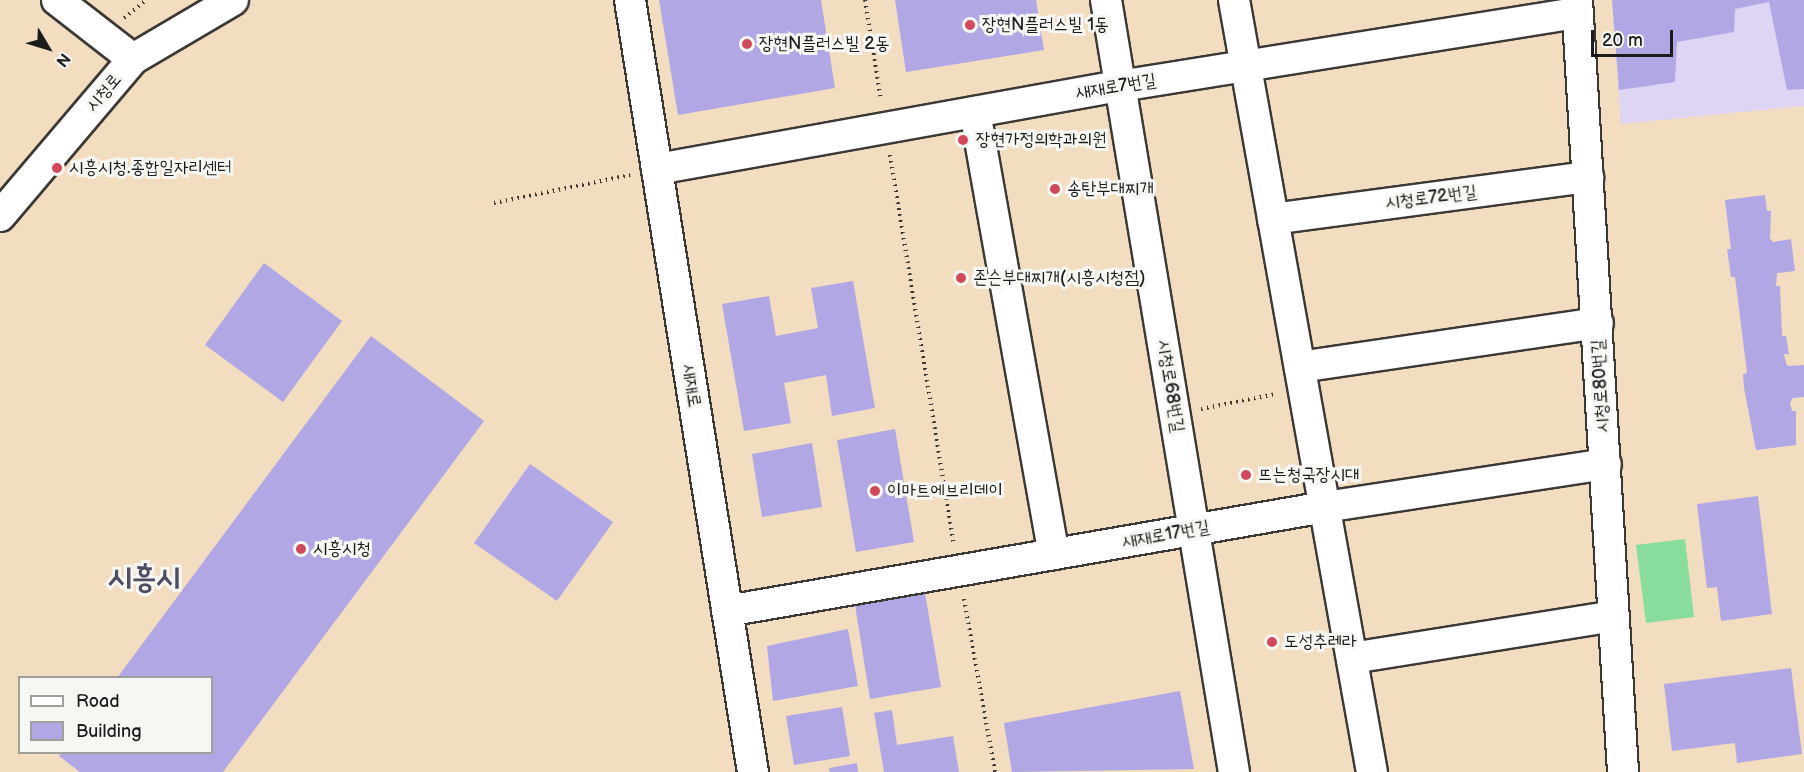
<!DOCTYPE html>
<meta charset="utf-8">
<style>
body{margin:0}
#map{position:relative;width:1804px;height:772px;overflow:hidden;background:#f3ddc0;font-family:"Balsamiq Sans","Poor Story",sans-serif}
div>[style]{position:absolute}
.built>*{inset:0;background:#e0d4f4}
.green>*{inset:0;background:#88dc9d}
.building>*{inset:0;background:#b0a7e4}
.path>*{height:4px;margin-top:-2px;transform-origin:0;background:repeating-linear-gradient(90deg,#3c3935 0 1.5px,transparent 0 6px)}
.roads{filter:drop-shadow(2px 0 #3c3935) drop-shadow(-2px 0 #3c3935) drop-shadow(0 2px #3c3935) drop-shadow(0 -2px #3c3935)}
.minor>*{height:30px;margin:-15px;padding:0 15px;transform-origin:15px;border-radius:15px;background:#fff}
.dots>*{width:16px;height:16px;translate:-50% -50%;box-sizing:border-box;border:3px solid #f6f6f2;border-radius:50%}
span{translate:-50% -50%;white-space:nowrap;text-align:center;line-height:1.15;-webkit-text-stroke:6px #f6f6f2;paint-order:stroke}
.poi-label{font-size:18px;color:#1c1c1c}
.left{translate:0 -50%;text-align:left}
.street-label{font-size:18px;color:#1c1c1c}
.town-label{font-size:30px;color:#504d62;font-weight:700}
.legend{position:absolute;left:18px;top:676px;width:195px;height:78px;box-sizing:border-box;background:#f6f6f2;border:2px solid #9f9f9c;margin:0;padding:8px 10px;list-style:none;font-size:18px;color:#1c1c1c}
.legend li{display:flex;align-items:center;gap:12px;height:30px}
.legend b{width:30px;border:2px solid #9f9f9c}
.north{position:absolute;left:18px;top:18px;width:60px;height:60px;-webkit-text-stroke:4px #f6f6f2;paint-order:stroke;rotate:128deg;font-size:16px;font-weight:700;line-height:24px;text-align:center;color:#1c1c1c}
.north::after{content:'';display:block;margin:auto;width:21px;height:27px;background:#1c1c1c;clip-path:polygon(50% 0,100% 100%,50% 72%,0 100%)}
.scale{position:absolute;left:1591px;top:30px;width:82px;height:27px;box-sizing:border-box;border:3px solid #1c1c1c;border-top:0;padding-left:8px;font-size:18px;line-height:21px;white-space:nowrap;color:#1c1c1c;-webkit-text-stroke:4px #f6f6f2;paint-order:stroke}
</style>
<div id="map">
<div class="built">
<i style="clip-path:polygon(1612px 0,1804px 0,1804px 106px,1621px 124px)"></i>
</div>
<div class="green">
<i style="clip-path:polygon(1685px 539px,1694px 617px,1646px 623px,1636px 545px)"></i>
</div>
<div class="building">
<i style="clip-path:polygon(659px 0,821px 0,835px 88px,678px 115px)"></i>
<i style="clip-path:polygon(895px 0,1036px 0,1044px 50px,906px 72px)"></i>
<i style="clip-path:polygon(1612px 0,1804px 0,1804px 89px,1787px 90px,1769px 2px,1735px 9px,1734px 32px,1677px 42px,1675px 82px,1619px 90px)"></i>
<i style="clip-path:polygon(1765px 195px,1767px 211px,1771px 211px,1770px 238px,1773px 242px,1791px 239px,1795px 271px,1777px 273px,1776px 286px,1780px 286px,1782px 336px,1786px 336px,1789px 354px,1784px 354px,1786px 363px,1788px 366px,1804px 365px,1804px 397px,1793px 398px,1790px 403px,1792px 411px,1796px 411px,1796px 445px,1756px 450px,1744px 388px,1743px 374px,1747px 373px,1735px 277px,1731px 277px,1727px 249px,1731px 249px,1725px 200px)"></i>
<i style="clip-path:polygon(264px 263px,342px 321px,283px 402px,205px 345px)"></i>
<i style="clip-path:polygon(853px 281px,875px 408px,832px 416px,826px 375px,784px 383px,791px 423px,744px 431px,722px 304px,769px 296px,776px 336px,818px 328px,811px 288px)"></i>
<i style="clip-path:polygon(371px 336px,484px 421px,223px 772px,80px 772px,59px 756px,61px 752px,212px 752px,212px 678px,117px 678px)"></i>
<i style="clip-path:polygon(895px 429px,914px 542px,856px 552px,837px 440px)"></i>
<i style="clip-path:polygon(812px 443px,822px 507px,762px 517px,752px 454px)"></i>
<i style="clip-path:polygon(530px 464px,613px 522px,557px 601px,474px 543px)"></i>
<i style="clip-path:polygon(1758px 496px,1772px 614px,1721px 621px,1717px 587px,1707px 588px,1697px 504px)"></i>
<i style="clip-path:polygon(925px 593px,941px 687px,870px 699px,855px 605px)"></i>
<i style="clip-path:polygon(848px 629px,858px 686px,773px 701px,767px 646px)"></i>
<i style="clip-path:polygon(1791px 668px,1802px 754px,1737px 763px,1735px 743px,1672px 751px,1664px 684px)"></i>
<i style="clip-path:polygon(1180px 691px,1194px 769px,1012px 772px,1004px 723px)"></i>
<i style="clip-path:polygon(842px 707px,850px 756px,794px 765px,786px 716px)"></i>
<i style="clip-path:polygon(892px 710px,897px 745px,953px 736px,959px 772px,884px 772px,874px 713px)"></i>
<i style="clip-path:polygon(857px 763px,858px 772px,830px 772px,829px 768px)"></i>
</div>
<div class="path">
<i style="left:865px;top:0;width:101px;rotate:80.9deg"></i>
<i style="left:124px;top:18px;width:28px;rotate:-39deg"></i>
<i style="left:890px;top:155px;width:394px;rotate:80.7deg"></i>
<i style="left:494px;top:203px;width:139px;rotate:-11.6deg"></i>
<i style="left:1201px;top:409px;width:76px;rotate:-11.3deg"></i>
<i style="left:964px;top:599px;width:176px;rotate:79.8deg"></i>
</div>
<div class="roads">
<div class="minor">
<i style="left:57px;top:0;width:96px;rotate:37.8deg"></i>
<i style="left:630px;top:0;width:782px;rotate:80.95deg"></i>
<i style="left:1106px;top:0;width:783px;rotate:80.59deg"></i>
<i style="left:1234px;top:0;width:784px;rotate:79.87deg"></i>
<i style="left:1577px;top:0;width:773px;rotate:86.59deg"></i>
<i style="left:975px;top:112px;width:449px;rotate:79.9deg"></i>
<i style="left:657px;top:169px;width:470px;rotate:-10.2deg"></i>
<i style="left:1120px;top:86px;width:463px;rotate:-9.1deg"></i>
<i style="left:0;top:216px;width:206px;rotate:-49.7deg"></i>
<i style="left:133px;top:59px;width:116px;rotate:-30.5deg"></i>
<i style="left:1273px;top:219px;width:318px;rotate:-7.6deg"></i>
<i style="left:1300px;top:367px;width:301px;rotate:-8.4deg"></i>
<i style="left:727px;top:611px;width:607px;rotate:-9.87deg"></i>
<i style="left:1325px;top:507px;width:284px;rotate:-8.7deg"></i>
<i style="left:1352px;top:658px;width:265px;rotate:-9.1deg"></i>
</div>
</div>
<div class="dots">
<i style="left:970px;top:25px;background:#d1495b"></i>
<i style="left:747px;top:44px;background:#d1495b"></i>
<i style="left:963px;top:140px;background:#d1495b"></i>
<i style="left:57px;top:168px;background:#d1495b"></i>
<i style="left:1055px;top:189px;background:#d1495b"></i>
<i style="left:961px;top:278px;background:#d1495b"></i>
<i style="left:1246px;top:475px;background:#d1495b"></i>
<i style="left:875px;top:491px;background:#d1495b"></i>
<i style="left:301px;top:549px;background:#d1495b"></i>
<i style="left:1272px;top:642px;background:#d1495b"></i>
</div>
<div class="poi-label">
<span class="left" style="left:982px;top:25px">장현N플러스빌 1동</span>
<span class="left" style="left:759px;top:44px">장현N플러스빌 2동</span>
<span class="left" style="left:976px;top:140px">장현가정의학과의원</span>
<span class="left" style="left:69px;top:168px">시흥시청.종합일자리센터</span>
<span class="left" style="left:1067px;top:189px">송탄부대찌개</span>
<span class="left" style="left:973px;top:278px">존슨부대찌개(시흥시청점)</span>
<span class="left" style="left:1258px;top:475px">뜨는청국장시대</span>
<span class="left" style="left:887px;top:491px">이마트에브리데이</span>
<span class="left" style="left:313px;top:549px">시흥시청</span>
<span class="left" style="left:1284px;top:642px">도성추레라</span>
</div>
<div class="street-label">
<span style="left:1116px;top:87px;rotate:-9deg">새재로7번길</span>
<span style="left:104px;top:93px;rotate:-50deg">시청로</span>
<span style="left:1431px;top:198px;rotate:-7deg">시청로72번길</span>
<span style="left:691px;top:386px;rotate:81deg">새재로</span>
<span style="left:1170px;top:386px;rotate:81deg">시청로68번길</span>
<span style="left:1601px;top:386px;rotate:-93deg">시청로80번길</span>
<span style="left:1166px;top:535px;rotate:-10deg">새재로17번길</span>
</div>
<div class="town-label">
<span style="left:144px;top:578px">시흥시</span>
</div>
<ul class="legend">
<li><b style="height:8px;background:#fff"></b>Road</li>
<li><b style="height:16px;background:#b0a7e4"></b>Building</li>
</ul>
<div class="north">N</div>
<div class="scale">20 m</div>
</div>
